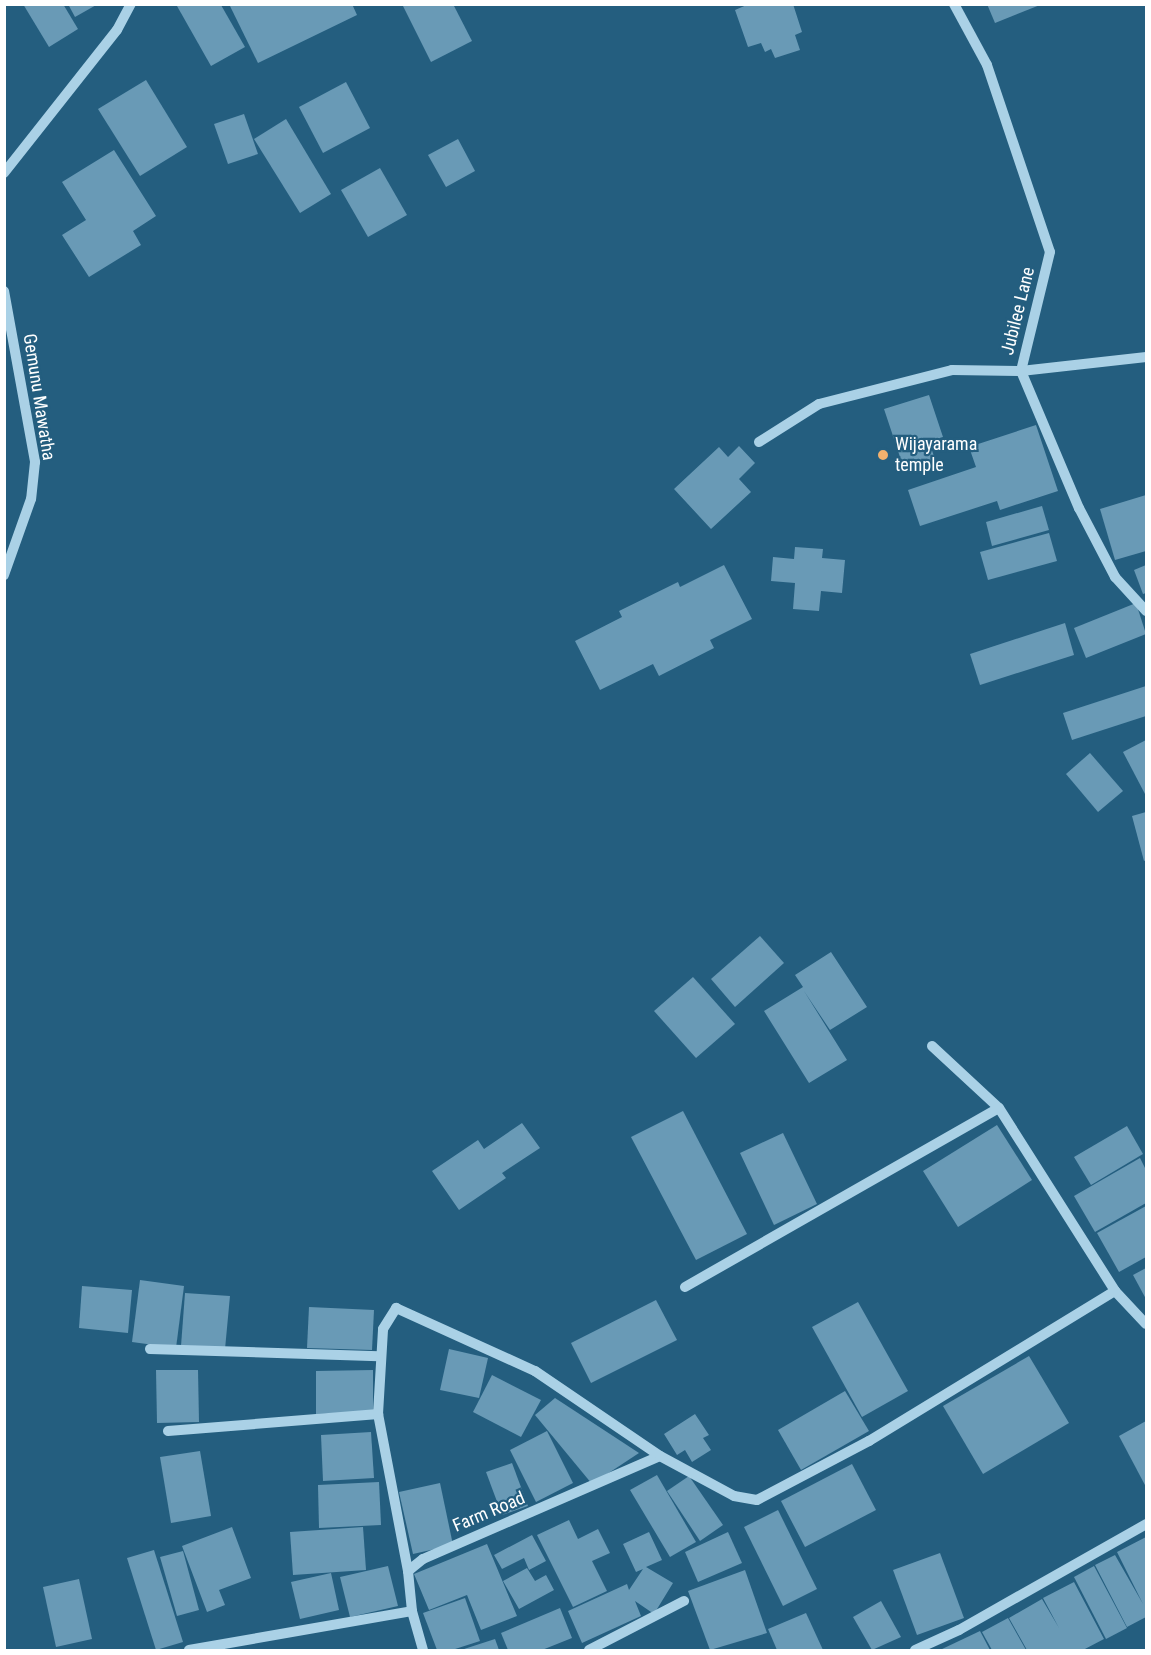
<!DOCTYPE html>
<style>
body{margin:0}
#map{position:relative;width:1151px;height:1655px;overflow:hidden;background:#245e7f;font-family:"Roboto Condensed",sans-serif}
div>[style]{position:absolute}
.building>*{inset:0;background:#699ab6}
.minor>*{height:10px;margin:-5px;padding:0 5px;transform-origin:5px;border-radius:5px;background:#aad1e6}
.dots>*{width:16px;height:16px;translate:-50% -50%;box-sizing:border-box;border:3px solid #245e7f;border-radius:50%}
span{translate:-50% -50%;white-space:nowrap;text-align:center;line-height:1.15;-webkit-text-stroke:4.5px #245e7f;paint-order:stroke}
.street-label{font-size:18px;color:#fff}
.poi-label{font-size:18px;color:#fff}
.left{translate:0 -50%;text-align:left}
.frame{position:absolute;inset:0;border:6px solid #fff;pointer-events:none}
</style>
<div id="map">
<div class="building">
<i style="clip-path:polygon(23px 4px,63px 4px,78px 29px,49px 47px)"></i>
<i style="clip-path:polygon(68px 4px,98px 4px,75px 17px)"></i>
<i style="clip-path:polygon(229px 4px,352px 4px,357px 15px,258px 63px)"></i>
<i style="clip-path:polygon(402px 4px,453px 4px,472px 41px,431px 62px)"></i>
<i style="clip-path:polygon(749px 4px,793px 4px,802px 32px,795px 35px,800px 50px,775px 58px,771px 49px,765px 52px,761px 43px,748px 47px,735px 10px)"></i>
<i style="clip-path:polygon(987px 4px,1040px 4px,1040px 5px,995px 23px)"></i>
<i style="clip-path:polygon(181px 5px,221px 5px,245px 47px,211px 66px,177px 6px)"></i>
<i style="clip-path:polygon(146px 80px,187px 147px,140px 176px,98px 109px)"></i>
<i style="clip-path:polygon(346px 82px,370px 128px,323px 153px,299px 107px)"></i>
<i style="clip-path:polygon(244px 114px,258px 154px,228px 164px,214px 124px)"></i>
<i style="clip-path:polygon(286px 119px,331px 194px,300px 213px,254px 139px)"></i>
<i style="clip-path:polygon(458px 139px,475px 171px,446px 187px,428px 155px)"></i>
<i style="clip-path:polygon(114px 150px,156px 216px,133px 231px,141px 245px,89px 277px,62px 235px,86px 220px,62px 182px)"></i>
<i style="clip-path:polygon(380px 168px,407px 215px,368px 237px,341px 190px)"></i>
<i style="clip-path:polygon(929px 395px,943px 437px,929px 442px,936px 462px,905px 472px,884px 409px)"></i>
<i style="clip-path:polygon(1036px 425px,1058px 491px,1000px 510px,997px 501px,920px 526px,908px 490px,976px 467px,969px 447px)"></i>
<i style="clip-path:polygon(739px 446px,755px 463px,739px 479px,751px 492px,711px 529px,674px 489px,719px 447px,728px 457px)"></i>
<i style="clip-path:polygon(1146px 495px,1146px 551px,1115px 560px,1100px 509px)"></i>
<i style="clip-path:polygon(1042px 506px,1049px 530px,992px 546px,986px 522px)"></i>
<i style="clip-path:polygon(1049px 533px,1057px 561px,988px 580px,980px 552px)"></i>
<i style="clip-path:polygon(795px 547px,823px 549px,822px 558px,845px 560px,842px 593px,821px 591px,819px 611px,793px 609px,795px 583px,771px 581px,773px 557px,794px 559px)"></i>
<i style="clip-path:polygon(724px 565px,752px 619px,710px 640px,714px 648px,659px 676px,653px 664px,600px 690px,575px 641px,622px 617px,619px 611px,678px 582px,680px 587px)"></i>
<i style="clip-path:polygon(1146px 565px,1146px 593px,1143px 594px,1134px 570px)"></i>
<i style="clip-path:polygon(1136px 603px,1146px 634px,1086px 658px,1074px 628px)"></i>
<i style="clip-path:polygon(1065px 623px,1074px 655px,980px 685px,970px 654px)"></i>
<i style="clip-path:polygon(1146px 686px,1146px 716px,1072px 740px,1063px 713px)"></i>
<i style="clip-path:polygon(1146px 740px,1146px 794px,1145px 794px,1123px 752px)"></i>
<i style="clip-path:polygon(1090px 753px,1123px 791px,1098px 812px,1066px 774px)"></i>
<i style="clip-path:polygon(1146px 812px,1146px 860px,1144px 861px,1132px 816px)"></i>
<i style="clip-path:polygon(760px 936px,784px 963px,735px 1007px,711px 979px)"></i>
<i style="clip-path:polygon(831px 952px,867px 1007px,830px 1030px,804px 991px,847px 1060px,809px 1083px,764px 1011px,803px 987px,795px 975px)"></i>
<i style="clip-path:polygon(693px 977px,735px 1024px,696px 1058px,654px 1011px)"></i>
<i style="clip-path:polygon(683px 1111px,747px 1234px,696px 1260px,631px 1137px)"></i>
<i style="clip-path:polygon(522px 1123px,540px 1148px,502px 1173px,506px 1178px,459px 1210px,432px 1171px,478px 1140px,484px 1149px)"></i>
<i style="clip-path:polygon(997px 1125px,1032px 1180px,958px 1227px,923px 1171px)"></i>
<i style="clip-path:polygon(1127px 1126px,1143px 1154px,1091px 1185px,1074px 1157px)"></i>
<i style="clip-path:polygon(783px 1133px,817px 1204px,774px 1225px,740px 1153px)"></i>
<i style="clip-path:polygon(1140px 1158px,1146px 1170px,1146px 1203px,1095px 1232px,1074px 1196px)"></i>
<i style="clip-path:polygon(1146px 1206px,1146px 1257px,1119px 1272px,1097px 1233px)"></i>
<i style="clip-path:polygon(1146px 1268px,1146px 1299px,1133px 1275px)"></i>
<i style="clip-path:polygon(140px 1280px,184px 1286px,176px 1348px,132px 1342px)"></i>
<i style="clip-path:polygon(82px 1286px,132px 1290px,128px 1333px,79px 1328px)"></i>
<i style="clip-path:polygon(185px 1293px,230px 1296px,225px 1349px,181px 1346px)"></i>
<i style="clip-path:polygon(656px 1300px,677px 1340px,591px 1383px,571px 1343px)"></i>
<i style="clip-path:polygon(858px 1302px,908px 1391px,862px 1417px,812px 1327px)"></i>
<i style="clip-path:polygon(309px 1307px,374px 1310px,372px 1350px,307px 1348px)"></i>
<i style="clip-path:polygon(449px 1349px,488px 1358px,479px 1398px,440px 1390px)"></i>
<i style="clip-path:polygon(1029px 1356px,1069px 1423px,983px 1474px,943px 1406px)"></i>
<i style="clip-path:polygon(156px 1370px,198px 1370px,199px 1422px,157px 1423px)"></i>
<i style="clip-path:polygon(373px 1370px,373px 1412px,316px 1414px,316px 1371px)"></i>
<i style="clip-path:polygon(492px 1375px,541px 1400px,521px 1437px,473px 1412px)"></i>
<i style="clip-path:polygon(845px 1391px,869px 1431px,801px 1470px,778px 1430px)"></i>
<i style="clip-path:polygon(555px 1398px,639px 1453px,592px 1484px,535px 1415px)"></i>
<i style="clip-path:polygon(695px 1414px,709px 1435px,703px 1438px,711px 1450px,692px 1462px,685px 1450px,677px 1455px,664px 1434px)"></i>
<i style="clip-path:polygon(1146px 1421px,1146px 1487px,1119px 1436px)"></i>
<i style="clip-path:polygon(547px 1431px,573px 1483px,536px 1502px,510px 1450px)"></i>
<i style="clip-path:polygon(371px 1432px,374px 1478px,323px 1481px,321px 1435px)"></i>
<i style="clip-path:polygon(200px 1451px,211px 1516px,171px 1523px,160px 1457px)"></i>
<i style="clip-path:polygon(512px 1463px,528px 1506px,502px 1515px,486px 1472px)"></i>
<i style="clip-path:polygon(852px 1464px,876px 1510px,805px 1547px,781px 1501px)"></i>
<i style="clip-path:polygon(657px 1475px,696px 1542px,670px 1557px,630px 1490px)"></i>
<i style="clip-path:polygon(689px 1476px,723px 1525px,700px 1541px,667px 1491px)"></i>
<i style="clip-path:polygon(379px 1482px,381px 1525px,319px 1528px,318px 1485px)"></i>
<i style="clip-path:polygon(440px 1483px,453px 1545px,413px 1554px,399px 1492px)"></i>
<i style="clip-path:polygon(778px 1510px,817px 1589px,783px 1606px,744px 1527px)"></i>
<i style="clip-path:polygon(569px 1520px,578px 1539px,598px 1529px,610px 1553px,592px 1561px,607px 1591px,573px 1607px,537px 1535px)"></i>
<i style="clip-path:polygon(232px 1527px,251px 1578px,219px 1590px,225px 1605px,207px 1612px,182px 1546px)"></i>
<i style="clip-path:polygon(363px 1527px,366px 1570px,293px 1575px,290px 1532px)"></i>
<i style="clip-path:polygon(649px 1532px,662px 1560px,646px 1567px,673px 1583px,654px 1614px,635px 1601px,641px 1616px,582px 1643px,568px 1611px,627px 1584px,629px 1590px,643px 1569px,636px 1572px,623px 1544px)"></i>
<i style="clip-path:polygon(728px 1532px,742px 1563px,698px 1582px,685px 1552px)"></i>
<i style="clip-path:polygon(532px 1535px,546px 1561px,529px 1570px,524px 1558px,502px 1569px,494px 1555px)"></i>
<i style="clip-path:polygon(1146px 1537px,1146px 1617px,1127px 1627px,1095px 1565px,1115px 1555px,1143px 1604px,1117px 1552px)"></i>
<i style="clip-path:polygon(487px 1544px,517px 1616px,481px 1630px,467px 1595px,429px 1610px,414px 1574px)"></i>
<i style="clip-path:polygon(154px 1550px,183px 1642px,156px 1650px,127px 1558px)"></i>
<i style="clip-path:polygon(183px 1551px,199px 1610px,177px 1616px,160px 1557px)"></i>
<i style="clip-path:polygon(940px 1553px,964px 1618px,917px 1635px,893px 1570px)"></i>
<i style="clip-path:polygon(388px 1566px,398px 1606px,350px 1617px,340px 1577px)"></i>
<i style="clip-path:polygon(1094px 1566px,1127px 1628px,1106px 1639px,1074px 1577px)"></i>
<i style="clip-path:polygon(527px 1568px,535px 1581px,546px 1575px,554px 1590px,519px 1609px,503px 1581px)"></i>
<i style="clip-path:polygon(745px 1570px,767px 1633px,710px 1650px,688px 1591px)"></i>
<i style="clip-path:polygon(331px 1573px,339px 1610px,300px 1619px,291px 1582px)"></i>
<i style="clip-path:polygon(79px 1579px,92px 1639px,56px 1647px,43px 1587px)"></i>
<i style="clip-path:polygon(1074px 1582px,1104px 1639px,1083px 1650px,1027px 1650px,1009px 1618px,1042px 1599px,1059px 1628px,1043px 1598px)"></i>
<i style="clip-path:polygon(465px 1598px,480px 1641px,452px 1650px,437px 1650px,423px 1613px)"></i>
<i style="clip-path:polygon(881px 1601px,901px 1637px,872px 1650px,853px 1617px)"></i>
<i style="clip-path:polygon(560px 1608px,572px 1638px,542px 1650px,508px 1650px,501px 1633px)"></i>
<i style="clip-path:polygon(806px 1613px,823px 1650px,777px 1650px,768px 1629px)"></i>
<i style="clip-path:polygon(1008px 1618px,1026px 1650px,992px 1650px,982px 1632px)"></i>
<i style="clip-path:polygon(980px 1631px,990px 1650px,940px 1650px)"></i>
<i style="clip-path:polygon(495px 1639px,499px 1650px,461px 1650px)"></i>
</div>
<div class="minor">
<i style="left:954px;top:4px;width:69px;rotate:61.6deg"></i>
<i style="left:987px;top:65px;width:197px;rotate:71.4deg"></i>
<i style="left:1050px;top:252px;width:122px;rotate:103.7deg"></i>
<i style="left:1021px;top:371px;width:149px;rotate:67.1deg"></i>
<i style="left:1079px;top:508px;width:78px;rotate:62.4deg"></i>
<i style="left:1115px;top:577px;width:46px;rotate:47.6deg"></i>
<i style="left:4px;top:173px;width:182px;rotate:-51.7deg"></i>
<i style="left:117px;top:30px;width:30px;rotate:-62deg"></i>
<i style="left:4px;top:291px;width:174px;rotate:79.7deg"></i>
<i style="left:35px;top:462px;width:37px;rotate:96deg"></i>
<i style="left:31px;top:499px;width:81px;rotate:109.6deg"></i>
<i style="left:759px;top:442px;width:71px;rotate:-32.3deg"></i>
<i style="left:819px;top:404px;width:137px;rotate:-14.3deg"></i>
<i style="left:952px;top:370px;width:69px;rotate:0.8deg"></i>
<i style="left:1021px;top:371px;width:126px;rotate:-6.4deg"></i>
<i style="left:932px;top:1046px;width:91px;rotate:42.8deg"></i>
<i style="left:999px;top:1108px;width:217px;rotate:57.6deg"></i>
<i style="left:1115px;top:1291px;width:45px;rotate:46.8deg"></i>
<i style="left:685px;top:1287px;width:361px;rotate:-29.7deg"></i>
<i style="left:150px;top:1349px;width:229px;rotate:1.8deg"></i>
<i style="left:168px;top:1431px;width:211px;rotate:-4.6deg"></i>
<i style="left:408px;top:1571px;width:19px;rotate:-39deg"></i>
<i style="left:423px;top:1559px;width:258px;rotate:-23.5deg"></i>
<i style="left:189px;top:1650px;width:226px;rotate:-9.9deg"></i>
<i style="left:423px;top:1650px;width:41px;rotate:-105.8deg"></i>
<i style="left:412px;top:1611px;width:40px;rotate:-95.7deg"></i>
<i style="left:408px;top:1571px;width:160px;rotate:-100.8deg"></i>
<i style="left:378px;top:1414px;width:85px;rotate:-86.6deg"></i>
<i style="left:383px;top:1329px;width:25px;rotate:-58deg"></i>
<i style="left:396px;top:1308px;width:153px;rotate:24.4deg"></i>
<i style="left:535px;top:1371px;width:151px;rotate:34.2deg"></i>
<i style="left:660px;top:1456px;width:84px;rotate:28.4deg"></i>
<i style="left:734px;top:1496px;width:23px;rotate:10deg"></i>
<i style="left:757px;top:1500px;width:127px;rotate:-27.8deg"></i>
<i style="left:869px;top:1441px;width:288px;rotate:-31.4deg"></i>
<i style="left:589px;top:1650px;width:107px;rotate:-27.3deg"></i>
<i style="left:915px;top:1650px;width:48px;rotate:-24.4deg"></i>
<i style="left:959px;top:1630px;width:215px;rotate:-29.5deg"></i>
</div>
<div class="dots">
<i style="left:883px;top:455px;background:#f1b16e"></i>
</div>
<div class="street-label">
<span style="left:1018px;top:311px;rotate:-76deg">Jubilee Lane</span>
<span style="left:39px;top:397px;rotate:81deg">Gemunu Mawatha</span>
<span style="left:489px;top:1512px;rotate:-23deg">Farm Road</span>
</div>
<div class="poi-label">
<span class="left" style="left:895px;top:455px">Wijayarama<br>temple</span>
</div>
<div class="frame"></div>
</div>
